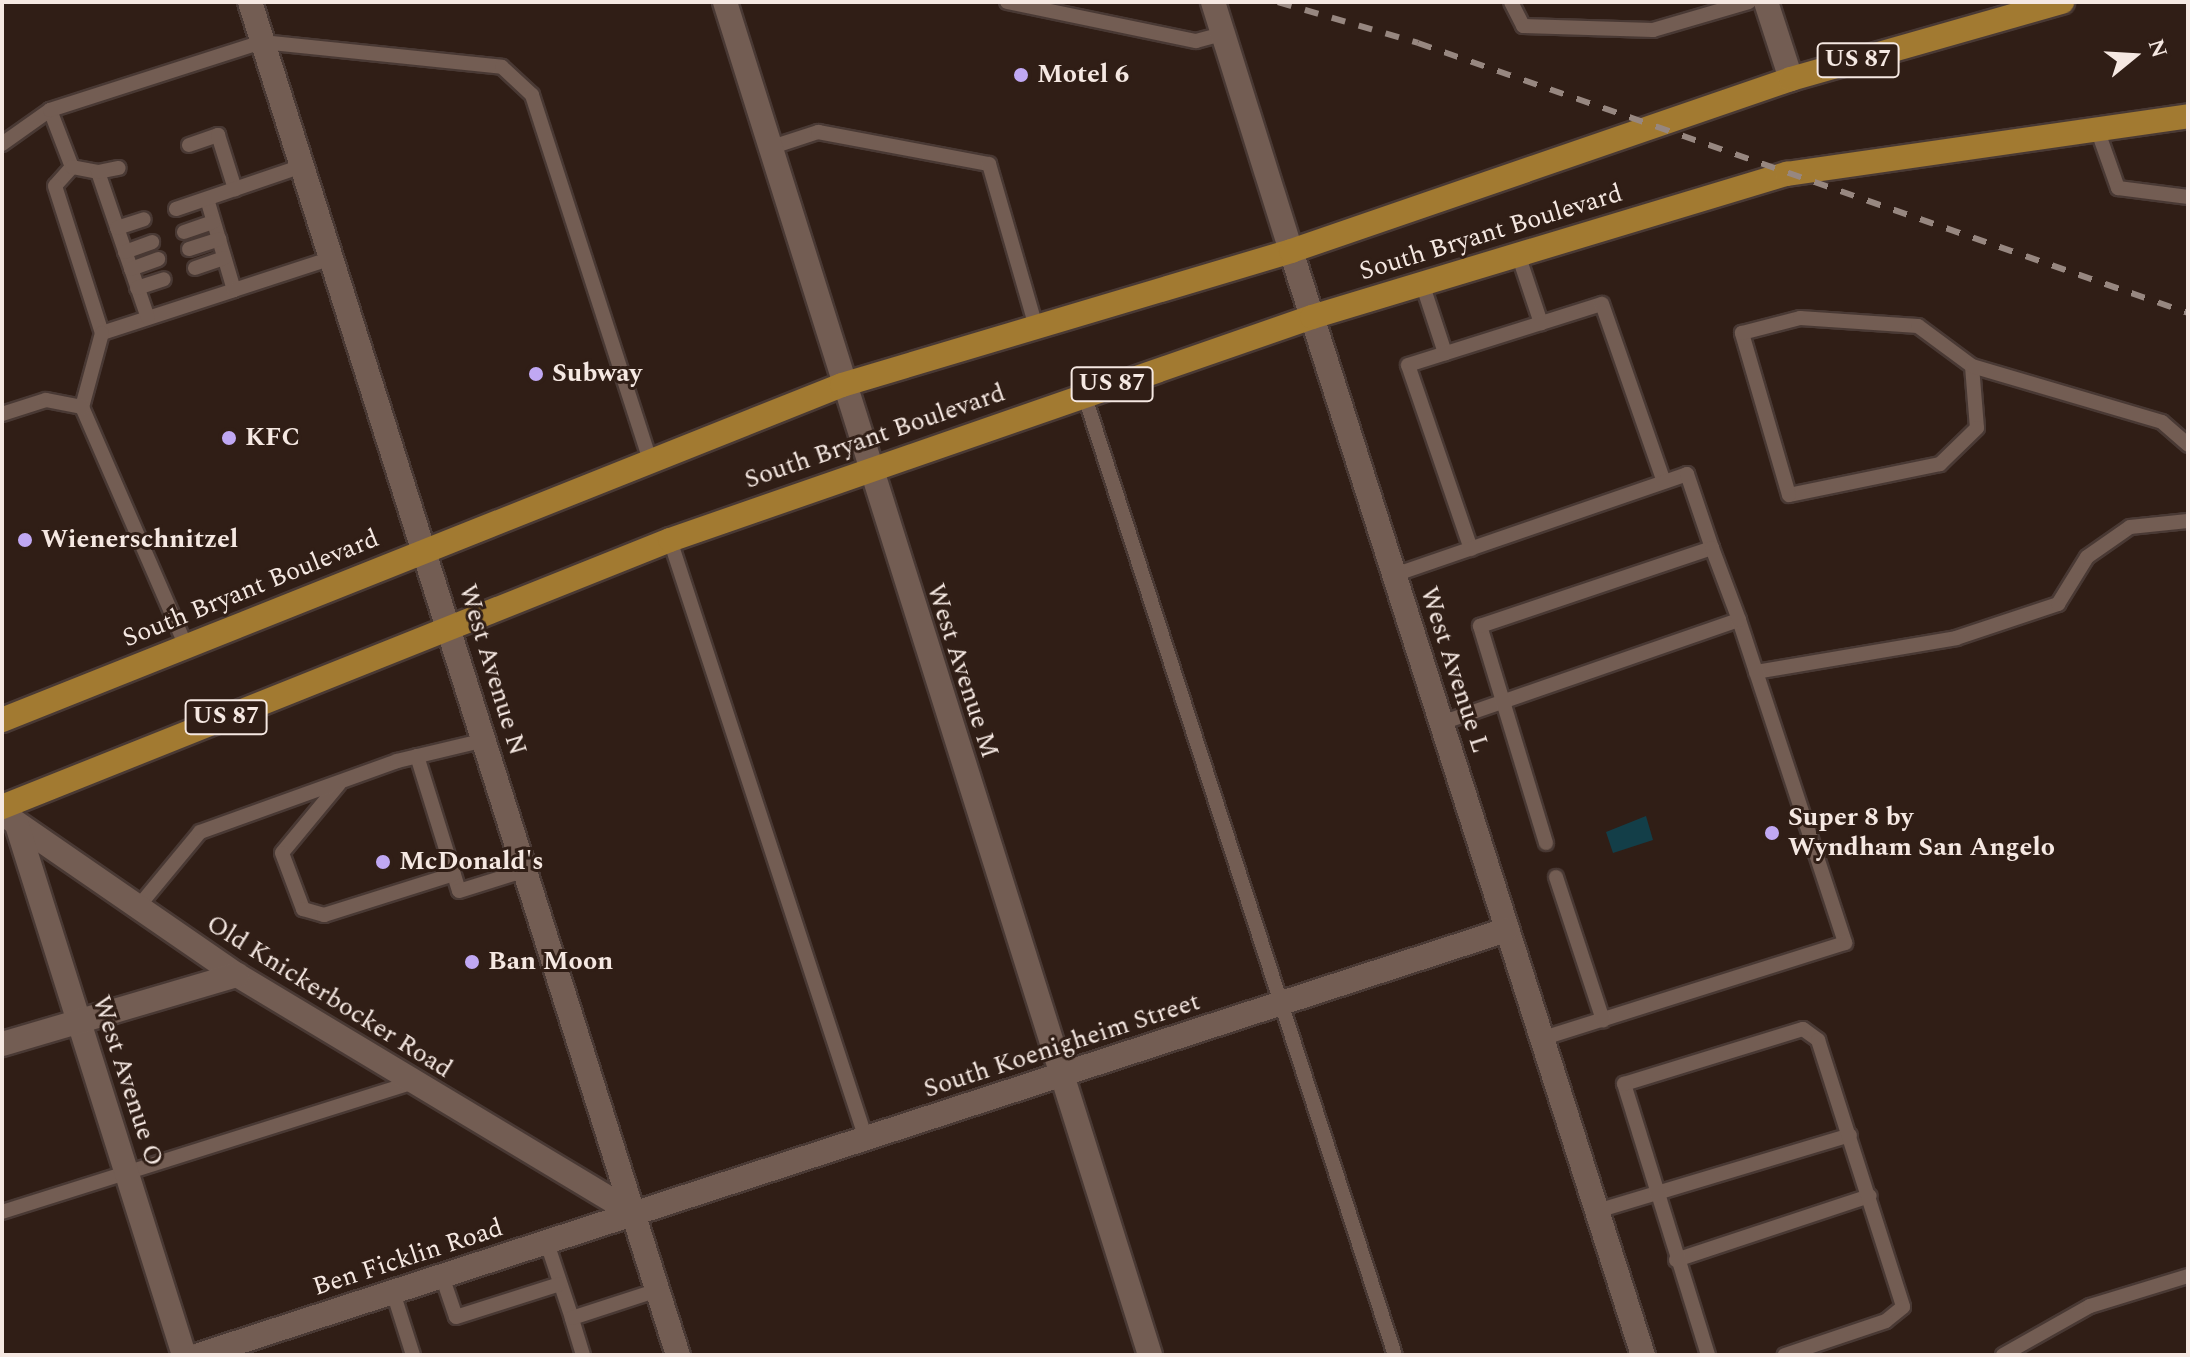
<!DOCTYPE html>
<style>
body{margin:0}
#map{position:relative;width:2190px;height:1357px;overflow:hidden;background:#301e16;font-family:Spectral,serif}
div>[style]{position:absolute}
.water>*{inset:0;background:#133e48}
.roads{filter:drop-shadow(2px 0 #493934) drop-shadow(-2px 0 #493934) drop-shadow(0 2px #493934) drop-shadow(0 -2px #493934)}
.lane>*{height:14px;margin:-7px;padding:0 7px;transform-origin:7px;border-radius:7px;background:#735d53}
.street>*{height:24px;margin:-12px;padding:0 12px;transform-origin:12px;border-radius:12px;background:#735d53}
.secondary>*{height:24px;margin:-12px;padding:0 12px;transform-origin:12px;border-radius:12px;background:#735d53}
.primary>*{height:24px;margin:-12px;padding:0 12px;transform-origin:12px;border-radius:12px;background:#a27a31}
.rail>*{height:6px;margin-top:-3px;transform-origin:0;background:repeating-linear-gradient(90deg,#978780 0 14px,transparent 0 28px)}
.dots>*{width:22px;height:22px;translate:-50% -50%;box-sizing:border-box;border:4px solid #301e16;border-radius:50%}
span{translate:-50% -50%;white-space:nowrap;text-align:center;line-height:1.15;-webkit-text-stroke:6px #301e16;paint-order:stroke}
.shield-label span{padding:2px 6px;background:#301e16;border:2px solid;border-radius:6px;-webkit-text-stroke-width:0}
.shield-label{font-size:24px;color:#f5e8e2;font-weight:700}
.poi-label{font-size:26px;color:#f5e8e2;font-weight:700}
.left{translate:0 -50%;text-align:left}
.street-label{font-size:26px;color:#f5e8e2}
.frame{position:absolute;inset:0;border:4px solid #f5e8e2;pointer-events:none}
.north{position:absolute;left:2094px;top:16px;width:80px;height:80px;-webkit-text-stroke:6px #301e16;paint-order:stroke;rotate:72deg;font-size:22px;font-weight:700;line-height:32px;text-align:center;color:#f5e8e2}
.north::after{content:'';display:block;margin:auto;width:28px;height:36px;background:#f5e8e2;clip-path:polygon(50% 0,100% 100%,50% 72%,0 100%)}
</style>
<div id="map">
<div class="water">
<i style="clip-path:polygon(1646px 816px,1653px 840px,1613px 853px,1606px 832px)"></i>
</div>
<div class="roads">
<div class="lane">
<i style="left:1007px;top:2px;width:193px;rotate:11.7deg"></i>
<i style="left:1196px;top:41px;width:28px;rotate:-15deg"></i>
<i style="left:1511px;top:2px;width:27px;rotate:63deg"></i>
<i style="left:1523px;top:26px;width:130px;rotate:1.8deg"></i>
<i style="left:1653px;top:30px;width:100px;rotate:-16.3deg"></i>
<i style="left:50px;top:110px;width:61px;rotate:68.9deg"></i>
<i style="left:72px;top:167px;width:25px;rotate:132deg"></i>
<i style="left:55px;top:186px;width:154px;rotate:72.3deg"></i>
<i style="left:102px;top:333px;width:139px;rotate:-18deg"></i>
<i style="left:234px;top:290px;width:95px;rotate:-106.5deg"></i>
<i style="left:2096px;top:126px;width:66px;rotate:70.5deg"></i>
<i style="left:2118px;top:188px;width:71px;rotate:7.3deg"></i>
<i style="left:2px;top:144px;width:59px;rotate:-35.3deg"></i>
<i style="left:50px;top:110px;width:223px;rotate:-17.8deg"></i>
<i style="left:262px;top:42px;width:241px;rotate:5.9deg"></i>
<i style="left:502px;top:67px;width:41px;rotate:43deg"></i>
<i style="left:532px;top:95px;width:385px;rotate:72.1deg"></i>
<i style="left:189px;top:145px;width:31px;rotate:-19deg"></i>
<i style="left:218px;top:135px;width:57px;rotate:72.5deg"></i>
<i style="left:769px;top:148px;width:52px;rotate:-18.1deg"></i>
<i style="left:818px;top:132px;width:174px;rotate:10.6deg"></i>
<i style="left:989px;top:164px;width:170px;rotate:73.9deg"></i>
<i style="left:72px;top:167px;width:26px;rotate:11deg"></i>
<i style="left:98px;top:172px;width:154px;rotate:71.1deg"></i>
<i style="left:98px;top:172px;width:21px;rotate:-11deg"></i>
<i style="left:176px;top:209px;width:133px;rotate:-18.8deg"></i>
<i style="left:117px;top:228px;width:28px;rotate:-18deg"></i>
<i style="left:184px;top:232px;width:31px;rotate:-19deg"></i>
<i style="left:189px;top:249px;width:32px;rotate:-18deg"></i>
<i style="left:125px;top:252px;width:29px;rotate:-20deg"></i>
<i style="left:1518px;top:254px;width:73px;rotate:71.6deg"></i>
<i style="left:195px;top:268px;width:31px;rotate:-19deg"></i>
<i style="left:131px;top:269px;width:29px;rotate:-20deg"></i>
<i style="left:1422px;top:283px;width:74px;rotate:71.8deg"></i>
<i style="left:137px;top:288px;width:28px;rotate:-18deg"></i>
<i style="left:234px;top:290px;width:103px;rotate:-18.1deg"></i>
<i style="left:102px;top:333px;width:77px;rotate:105.1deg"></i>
<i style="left:82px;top:407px;width:261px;rotate:66.5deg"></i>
<i style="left:1972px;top:366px;width:62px;rotate:85.4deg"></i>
<i style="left:1977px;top:428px;width:52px;rotate:135.8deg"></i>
<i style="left:1940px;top:464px;width:154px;rotate:168.4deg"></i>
<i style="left:1789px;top:495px;width:169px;rotate:-106.2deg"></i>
<i style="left:1742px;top:333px;width:60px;rotate:-14.5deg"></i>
<i style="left:1800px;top:318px;width:118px;rotate:3.9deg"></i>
<i style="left:1918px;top:326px;width:67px;rotate:36.5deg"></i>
<i style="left:1972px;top:366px;width:198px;rotate:16.4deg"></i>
<i style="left:2162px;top:422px;width:35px;rotate:41deg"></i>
<i style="left:1084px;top:394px;width:1010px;rotate:72.07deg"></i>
<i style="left:2px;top:414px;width:46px;rotate:-17.7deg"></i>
<i style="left:46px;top:400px;width:37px;rotate:11deg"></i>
<i style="left:670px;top:540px;width:630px;rotate:71.88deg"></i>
<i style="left:1471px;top:549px;width:194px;rotate:-108.9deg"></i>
<i style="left:1408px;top:365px;width:203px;rotate:-17.5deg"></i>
<i style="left:1602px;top:304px;width:188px;rotate:70.8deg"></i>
<i style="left:1394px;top:575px;width:310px;rotate:-19deg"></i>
<i style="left:1687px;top:474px;width:78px;rotate:71.3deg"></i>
<i style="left:1756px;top:672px;width:203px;rotate:-9.6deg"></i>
<i style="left:1956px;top:638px;width:108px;rotate:-18.4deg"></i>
<i style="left:2058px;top:604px;width:55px;rotate:-58.3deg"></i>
<i style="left:2087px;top:557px;width:52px;rotate:-34.9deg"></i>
<i style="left:2130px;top:527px;width:58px;rotate:-5.9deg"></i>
<i style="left:1441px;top:723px;width:315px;rotate:-19.1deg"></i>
<i style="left:1739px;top:620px;width:340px;rotate:71.8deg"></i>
<i style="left:1845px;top:943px;width:319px;rotate:162.5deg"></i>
<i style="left:417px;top:756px;width:141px;rotate:72.7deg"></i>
<i style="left:459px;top:891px;width:70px;rotate:-17.4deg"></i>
<i style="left:339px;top:784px;width:89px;rotate:129.6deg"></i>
<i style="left:282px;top:853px;width:60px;rotate:69.4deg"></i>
<i style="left:303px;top:909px;width:22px;rotate:16deg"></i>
<i style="left:324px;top:915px;width:136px;rotate:-17.5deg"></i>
<i style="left:1546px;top:843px;width:227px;rotate:-106.9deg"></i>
<i style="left:1480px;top:626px;width:245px;rotate:-18.6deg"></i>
<i style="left:1712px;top:548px;width:77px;rotate:69.4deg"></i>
<i style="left:1556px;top:877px;width:151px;rotate:71.8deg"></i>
<i style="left:138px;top:907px;width:97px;rotate:-50.4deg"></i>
<i style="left:200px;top:832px;width:209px;rotate:-19.8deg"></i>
<i style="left:397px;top:761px;width:90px;rotate:-13.4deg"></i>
<i style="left:1597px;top:1211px;width:264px;rotate:-16.7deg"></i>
<i style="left:2px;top:1212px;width:428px;rotate:-17.5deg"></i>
<i style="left:547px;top:1243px;width:79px;rotate:71.6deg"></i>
<i style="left:1676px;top:1260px;width:204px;rotate:-18.3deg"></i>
<i style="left:442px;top:1276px;width:43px;rotate:71.1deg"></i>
<i style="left:456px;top:1317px;width:109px;rotate:-17.6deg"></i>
<i style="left:393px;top:1292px;width:66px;rotate:72.4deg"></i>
<i style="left:583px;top:1355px;width:39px;rotate:-107deg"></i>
<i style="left:572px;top:1318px;width:90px;rotate:-18deg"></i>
<i style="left:1708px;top:1355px;width:284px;rotate:-107.2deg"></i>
<i style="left:1624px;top:1084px;width:187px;rotate:-17.1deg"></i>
<i style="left:1803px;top:1029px;width:19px;rotate:36deg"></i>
<i style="left:1818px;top:1040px;width:280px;rotate:72.3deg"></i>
<i style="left:1903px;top:1307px;width:22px;rotate:141deg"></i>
<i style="left:1886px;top:1321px;width:107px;rotate:161.4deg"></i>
<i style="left:2003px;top:1355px;width:100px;rotate:-29.4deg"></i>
<i style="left:2090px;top:1306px;width:102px;rotate:-17deg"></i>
</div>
<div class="street">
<i style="left:725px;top:2px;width:1418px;rotate:72.56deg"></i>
<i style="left:1213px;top:2px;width:261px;rotate:72.6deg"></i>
<i style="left:1766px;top:2px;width:81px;rotate:72deg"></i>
<i style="left:2px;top:813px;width:285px;rotate:34.6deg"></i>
<i style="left:237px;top:975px;width:463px;rotate:31deg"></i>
<i style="left:17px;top:825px;width:556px;rotate:72.51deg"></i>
<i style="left:2px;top:1044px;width:245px;rotate:-16.4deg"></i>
</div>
<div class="secondary">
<i style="left:250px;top:2px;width:1419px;rotate:72.45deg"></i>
<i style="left:1291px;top:251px;width:1159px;rotate:72.32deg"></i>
<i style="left:199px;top:1355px;width:1374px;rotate:-18.01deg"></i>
</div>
<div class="primary">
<i style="left:2px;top:720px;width:904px;rotate:-21.74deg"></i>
<i style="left:842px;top:385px;width:469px;rotate:-16.6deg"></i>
<i style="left:1291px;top:251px;width:529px;rotate:-18.98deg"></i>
<i style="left:1791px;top:79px;width:282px;rotate:-15.9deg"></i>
<i style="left:2px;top:807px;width:719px;rotate:-21.79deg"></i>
<i style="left:670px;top:540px;width:680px;rotate:-19.15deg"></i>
<i style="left:1312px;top:317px;width:496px;rotate:-16.8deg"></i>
<i style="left:1787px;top:174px;width:405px;rotate:-8.2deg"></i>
</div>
</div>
<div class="rail">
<i style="left:1278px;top:2px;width:146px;rotate:16.3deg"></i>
<i style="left:1418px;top:43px;width:816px;rotate:19.32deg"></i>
</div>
<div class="dots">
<i style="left:1021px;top:75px;background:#c0a8f3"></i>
<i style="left:536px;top:374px;background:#c0a8f3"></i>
<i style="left:229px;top:438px;background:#c0a8f3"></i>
<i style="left:25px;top:540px;background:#c0a8f3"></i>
<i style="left:1772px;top:833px;background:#c0a8f3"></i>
<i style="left:383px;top:862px;background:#c0a8f3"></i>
<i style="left:472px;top:962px;background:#c0a8f3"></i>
</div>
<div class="shield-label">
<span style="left:1858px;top:60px">US 87</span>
<span style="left:1112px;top:384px">US 87</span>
<span style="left:226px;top:717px">US 87</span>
</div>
<div class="poi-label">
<span class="left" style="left:1037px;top:75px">Motel 6</span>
<span class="left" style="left:552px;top:374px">Subway</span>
<span class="left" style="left:245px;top:438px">KFC</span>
<span class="left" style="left:41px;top:540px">Wienerschnitzel</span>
<span class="left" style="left:1788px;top:833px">Super 8 by<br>Wyndham San Angelo</span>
<span class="left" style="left:399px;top:862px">McDonald's</span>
<span class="left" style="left:488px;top:962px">Ban Moon</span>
</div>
<div class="street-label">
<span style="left:1491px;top:233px;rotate:-17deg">South Bryant Boulevard</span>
<span style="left:875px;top:437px;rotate:-19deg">South Bryant Boulevard</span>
<span style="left:251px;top:589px;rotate:-22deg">South Bryant Boulevard</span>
<span style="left:492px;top:670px;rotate:73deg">West Avenue N</span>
<span style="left:1454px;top:670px;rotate:72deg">West Avenue L</span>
<span style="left:962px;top:671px;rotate:72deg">West Avenue M</span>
<span style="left:329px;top:997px;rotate:32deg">Old Knickerbocker Road</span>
<span style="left:1062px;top:1046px;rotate:-18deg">South Koenigheim Street</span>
<span style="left:127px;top:1081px;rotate:72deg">West Avenue O</span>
<span style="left:408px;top:1258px;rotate:-18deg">Ben Ficklin Road</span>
</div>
<div class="frame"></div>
<div class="north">N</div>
</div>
